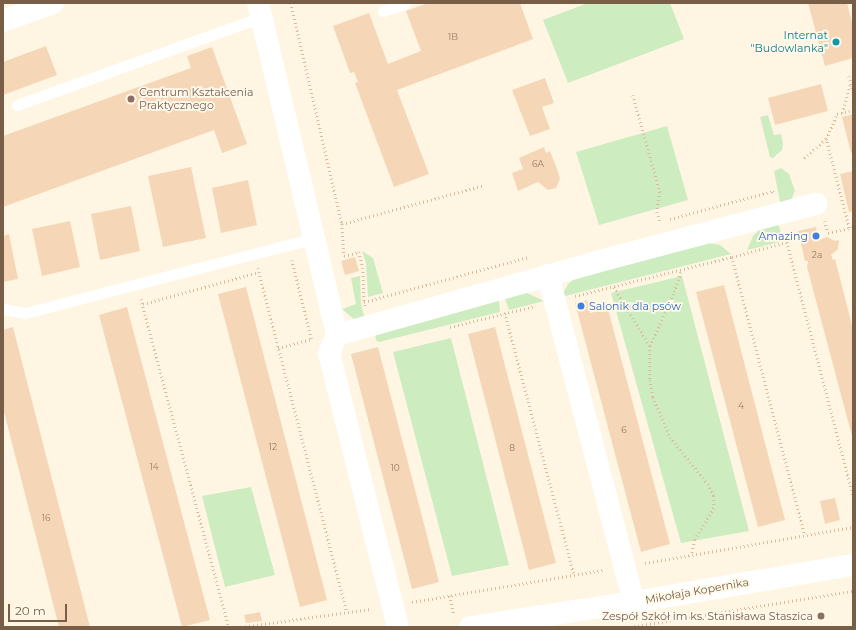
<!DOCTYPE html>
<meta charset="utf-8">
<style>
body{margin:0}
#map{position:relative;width:856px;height:630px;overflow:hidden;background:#fef6e2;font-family:Montserrat,sans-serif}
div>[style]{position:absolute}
.green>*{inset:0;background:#cdecc0}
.building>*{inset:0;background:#f5d7b8}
.path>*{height:2.5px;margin-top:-1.25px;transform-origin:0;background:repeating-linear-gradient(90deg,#dabb9b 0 1px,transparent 0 4px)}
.service>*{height:11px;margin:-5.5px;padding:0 5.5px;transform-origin:5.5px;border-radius:5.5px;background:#fff}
.minor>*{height:22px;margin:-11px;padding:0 11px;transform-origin:11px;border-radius:11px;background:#fff}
.tertiary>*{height:22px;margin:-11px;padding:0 11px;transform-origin:11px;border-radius:11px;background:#fff}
.dots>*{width:11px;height:11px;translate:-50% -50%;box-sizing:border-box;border:2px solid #fff9ea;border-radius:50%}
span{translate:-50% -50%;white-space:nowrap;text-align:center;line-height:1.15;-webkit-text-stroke:3.5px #fff9ea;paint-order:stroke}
.number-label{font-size:9px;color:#977c63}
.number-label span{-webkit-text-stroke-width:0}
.culture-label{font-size:11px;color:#0d838f}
.right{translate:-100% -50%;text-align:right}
.education-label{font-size:11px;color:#785e54}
.left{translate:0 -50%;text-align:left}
.shop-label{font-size:11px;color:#366cbe}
.street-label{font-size:11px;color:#785d47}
.frame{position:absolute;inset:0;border:4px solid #785d47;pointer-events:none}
.scale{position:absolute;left:8px;top:604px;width:59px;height:18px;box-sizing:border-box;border:2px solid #785d47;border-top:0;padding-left:5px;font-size:12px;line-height:14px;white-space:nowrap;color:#785d47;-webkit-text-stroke:3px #fff9ea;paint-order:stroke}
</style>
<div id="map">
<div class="green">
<i style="clip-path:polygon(588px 3px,670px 3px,684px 39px,568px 83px,543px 20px)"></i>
<i style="clip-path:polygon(768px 115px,774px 135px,781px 134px,783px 144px,782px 150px,773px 158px,770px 157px,760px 117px)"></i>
<i style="clip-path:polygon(667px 126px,688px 200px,599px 225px,576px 152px)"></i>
<i style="clip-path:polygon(781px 168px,789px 174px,795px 191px,790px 202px,781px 207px,774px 171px)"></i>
<i style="clip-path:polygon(778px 223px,781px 233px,780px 242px,747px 250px,753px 236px,760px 229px)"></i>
<i style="clip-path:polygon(708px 243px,720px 245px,731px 254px,561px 297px,568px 284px,577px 277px)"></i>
<i style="clip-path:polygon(362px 251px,373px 258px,383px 293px,368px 297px,366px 263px)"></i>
<i style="clip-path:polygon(360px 276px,361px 304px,365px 319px,355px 320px,342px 309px,356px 304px,351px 278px)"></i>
<i style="clip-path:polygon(682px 276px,749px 531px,681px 543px,611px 293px)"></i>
<i style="clip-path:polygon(527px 293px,544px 301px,509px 310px,504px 296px)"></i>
<i style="clip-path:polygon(499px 300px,500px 312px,379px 342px,376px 340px,375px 334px)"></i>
<i style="clip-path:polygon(451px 338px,509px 565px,452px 576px,393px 352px)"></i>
<i style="clip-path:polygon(251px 487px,275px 575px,225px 587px,202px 496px)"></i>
</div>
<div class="building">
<i style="clip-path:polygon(428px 3px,520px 3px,533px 39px,397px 90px,429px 174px,394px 187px,355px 83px,358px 82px,354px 72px,350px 73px,333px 26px,369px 13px,388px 64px,421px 51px,406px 11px)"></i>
<i style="clip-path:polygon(808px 3px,847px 3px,853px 26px,853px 58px,825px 66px)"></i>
<i style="clip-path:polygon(46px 46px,57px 75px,3px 95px,3px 62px)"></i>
<i style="clip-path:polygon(212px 47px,247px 144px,222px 153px,214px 130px,3px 207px,3px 136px,191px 68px,187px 56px)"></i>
<i style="clip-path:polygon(545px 78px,554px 103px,542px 107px,550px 129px,530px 136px,512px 90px)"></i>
<i style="clip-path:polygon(821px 84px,828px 111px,775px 125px,768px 98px)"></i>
<i style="clip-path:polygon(853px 114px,853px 152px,851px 153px,842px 117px)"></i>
<i style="clip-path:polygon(544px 147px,546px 153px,550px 151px,558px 172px,560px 179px,556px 188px,548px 190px,538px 182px,518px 191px,512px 173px,523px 169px,519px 158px)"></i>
<i style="clip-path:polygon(191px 167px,206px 238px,163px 247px,148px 176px)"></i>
<i style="clip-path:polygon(853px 171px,853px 211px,849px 212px,840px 174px)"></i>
<i style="clip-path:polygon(248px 180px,257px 225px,221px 233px,212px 188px)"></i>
<i style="clip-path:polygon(131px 206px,140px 251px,100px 260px,91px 214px)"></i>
<i style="clip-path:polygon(70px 221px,80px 267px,42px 276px,32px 229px)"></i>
<i style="clip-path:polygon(816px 227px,819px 240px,827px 237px,835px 241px,839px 240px,838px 249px,831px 255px,833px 260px,835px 259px,853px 329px,853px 440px,807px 267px,808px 261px,805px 261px,798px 231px)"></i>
<i style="clip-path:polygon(9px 234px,18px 279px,3px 282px,3px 236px)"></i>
<i style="clip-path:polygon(355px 257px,359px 271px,345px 275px,341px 261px)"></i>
<i style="clip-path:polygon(724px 285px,785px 520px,758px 527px,696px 292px)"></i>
<i style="clip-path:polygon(246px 287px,327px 600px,300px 607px,218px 294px)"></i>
<i style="clip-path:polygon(587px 300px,590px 313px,608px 309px,670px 544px,641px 552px,575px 303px)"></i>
<i style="clip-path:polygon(127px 307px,210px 620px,182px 627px,99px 315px)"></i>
<i style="clip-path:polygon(13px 327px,90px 627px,59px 627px,3px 408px,3px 330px)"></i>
<i style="clip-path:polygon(495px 327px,556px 563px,529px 570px,468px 334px)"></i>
<i style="clip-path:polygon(378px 347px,439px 582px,412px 589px,351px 354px)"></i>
<i style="clip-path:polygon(835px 498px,840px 520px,825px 524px,820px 501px)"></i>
<i style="clip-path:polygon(260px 612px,262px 621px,246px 623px,244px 615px)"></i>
</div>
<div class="path">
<i style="left:291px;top:3px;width:227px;rotate:77deg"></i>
<i style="left:342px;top:224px;width:32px;rotate:86deg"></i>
<i style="left:344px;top:256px;width:16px;rotate:-15deg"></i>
<i style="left:359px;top:252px;width:16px;rotate:76deg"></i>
<i style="left:363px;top:268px;width:34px;rotate:88deg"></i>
<i style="left:849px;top:76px;width:15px;rotate:74deg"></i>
<i style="left:633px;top:95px;width:101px;rotate:74.4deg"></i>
<i style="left:660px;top:192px;width:20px;rotate:99deg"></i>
<i style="left:657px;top:212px;width:9px;rotate:72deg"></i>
<i style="left:842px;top:113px;width:32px;rotate:-74deg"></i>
<i style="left:804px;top:158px;width:29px;rotate:-41deg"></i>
<i style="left:670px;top:219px;width:107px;rotate:-15.2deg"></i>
<i style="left:773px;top:191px;width:2px;rotate:63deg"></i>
<i style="left:825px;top:221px;width:12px;rotate:76deg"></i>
<i style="left:828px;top:233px;width:26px;rotate:-13deg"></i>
<i style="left:342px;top:224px;width:148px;rotate:-15.3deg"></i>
<i style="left:849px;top:228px;width:92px;rotate:-104.5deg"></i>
<i style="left:826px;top:139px;width:27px;rotate:-66deg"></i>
<i style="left:837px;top:114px;width:16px;rotate:-14deg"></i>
<i style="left:784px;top:233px;width:9px;rotate:72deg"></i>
<i style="left:732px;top:257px;width:57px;rotate:-15.3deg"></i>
<i style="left:787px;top:242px;width:262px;rotate:75.4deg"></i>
<i style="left:292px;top:260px;width:83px;rotate:76.1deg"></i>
<i style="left:258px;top:268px;width:355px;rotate:75.5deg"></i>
<i style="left:614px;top:287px;width:69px;rotate:58.6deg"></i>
<i style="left:650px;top:346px;width:59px;rotate:-66deg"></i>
<i style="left:674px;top:292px;width:23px;rotate:-72deg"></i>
<i style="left:575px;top:296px;width:162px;rotate:-14deg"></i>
<i style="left:732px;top:257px;width:287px;rotate:75.3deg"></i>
<i style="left:141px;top:299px;width:340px;rotate:75deg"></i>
<i style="left:143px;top:304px;width:120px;rotate:-15.4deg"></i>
<i style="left:365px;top:306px;width:4px;rotate:-104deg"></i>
<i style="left:364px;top:302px;width:171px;rotate:-15.3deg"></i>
<i style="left:505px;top:313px;width:271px;rotate:75.2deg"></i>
<i style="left:450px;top:327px;width:88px;rotate:-13.9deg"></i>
<i style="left:650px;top:346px;width:34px;rotate:90deg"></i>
<i style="left:650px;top:380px;width:17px;rotate:80deg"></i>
<i style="left:653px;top:397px;width:43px;rotate:67deg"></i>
<i style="left:670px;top:437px;width:60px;rotate:51deg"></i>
<i style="left:708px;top:484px;width:13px;rotate:63deg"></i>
<i style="left:714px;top:496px;width:12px;rotate:90deg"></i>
<i style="left:714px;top:508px;width:37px;rotate:121deg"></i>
<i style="left:695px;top:540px;width:13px;rotate:103deg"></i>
<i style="left:278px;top:348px;width:34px;rotate:-15deg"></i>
<i style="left:645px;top:563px;width:211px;rotate:-9.8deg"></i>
<i style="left:450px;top:596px;width:19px;rotate:78deg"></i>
<i style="left:412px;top:602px;width:195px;rotate:-9.5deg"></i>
<i style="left:241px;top:627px;width:131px;rotate:-7.9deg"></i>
<i style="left:630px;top:627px;width:226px;rotate:-9.2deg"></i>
</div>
<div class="service">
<i style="left:383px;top:11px;width:24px;rotate:-19deg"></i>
<i style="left:17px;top:105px;width:260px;rotate:-19.8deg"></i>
<i style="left:3px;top:309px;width:22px;rotate:10deg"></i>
<i style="left:25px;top:313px;width:300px;rotate:-14.5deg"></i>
</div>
<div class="minor">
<i style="left:258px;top:3px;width:341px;rotate:76.6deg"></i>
<i style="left:337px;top:335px;width:20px;rotate:114deg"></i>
<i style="left:329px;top:353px;width:283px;rotate:75.9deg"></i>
<i style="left:3px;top:21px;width:53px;rotate:-19.8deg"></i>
<i style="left:548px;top:275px;width:338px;rotate:75.3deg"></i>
<i style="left:337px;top:335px;width:269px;rotate:-15.7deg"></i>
<i style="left:596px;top:262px;width:228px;rotate:-14.8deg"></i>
</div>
<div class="tertiary">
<i style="left:470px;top:627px;width:166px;rotate:-8.7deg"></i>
<i style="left:634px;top:602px;width:222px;rotate:-9.6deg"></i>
</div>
<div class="dots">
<i style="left:836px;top:42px;background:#0f9aa8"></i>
<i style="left:131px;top:99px;background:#8d6e63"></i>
<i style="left:816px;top:236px;background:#3f7fe0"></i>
<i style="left:581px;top:306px;background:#3f7fe0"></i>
<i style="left:821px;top:616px;background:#8d6e63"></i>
</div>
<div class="number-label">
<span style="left:453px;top:37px">1B</span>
<span style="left:538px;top:164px">6A</span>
<span style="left:817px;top:255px">2a</span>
<span style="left:741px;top:406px">4</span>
<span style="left:624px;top:430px">6</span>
<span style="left:273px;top:447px">12</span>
<span style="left:512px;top:448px">8</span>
<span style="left:154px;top:467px">14</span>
<span style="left:395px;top:468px">10</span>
<span style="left:46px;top:518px">16</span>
</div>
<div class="culture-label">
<span class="right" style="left:828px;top:42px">Internat<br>"Budowlanka"</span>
</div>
<div class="education-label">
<span class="left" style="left:139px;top:99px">Centrum Kształcenia<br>Praktycznego</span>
<span class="right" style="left:813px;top:616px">Zespół Szkół im ks. Stanisława Staszica</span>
</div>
<div class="shop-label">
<span class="right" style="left:808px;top:236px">Amazing</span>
<span class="left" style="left:589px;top:306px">Salonik dla psów</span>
</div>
<div class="street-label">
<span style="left:697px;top:591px;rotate:-10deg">Mikołaja Kopernika</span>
</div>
<div class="frame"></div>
<div class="scale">20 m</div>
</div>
